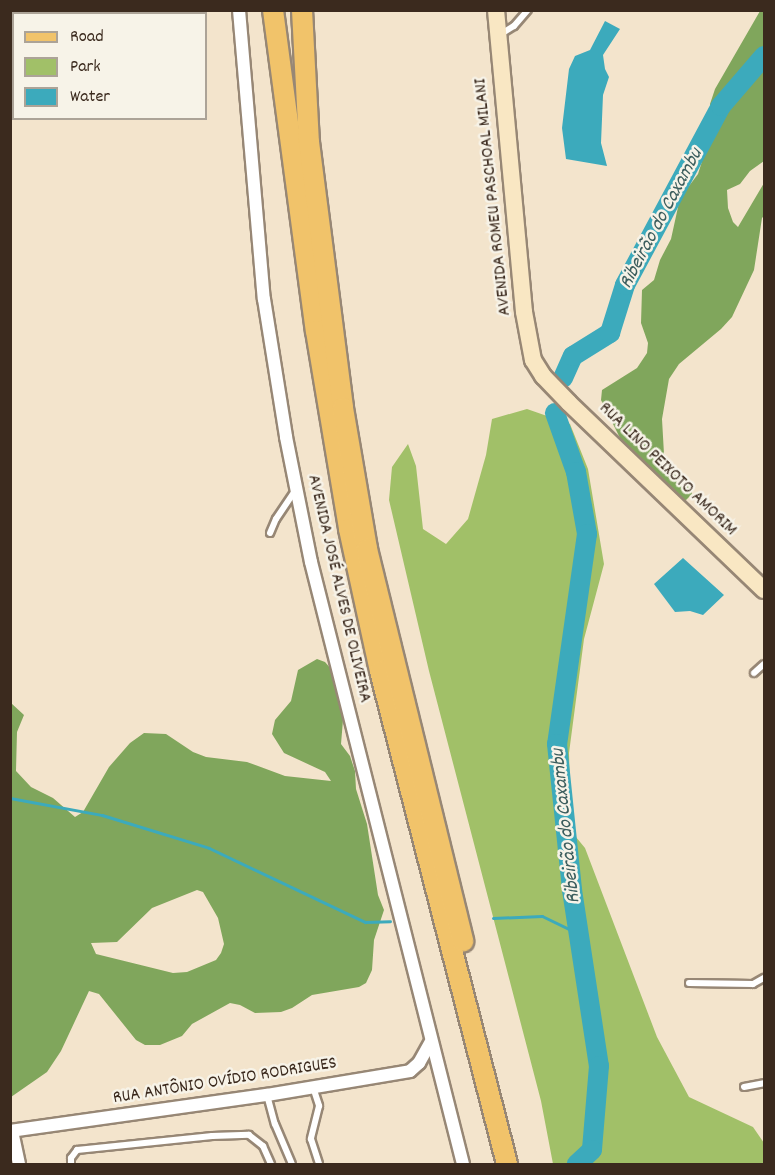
<!DOCTYPE html>
<meta charset="utf-8">
<style>
body{margin:0}
#map{position:relative;width:775px;height:1175px;overflow:hidden;background:#f3e4cc;font-family:Dekko,sans-serif}
div>[style]{position:absolute}
.green>*{inset:0;background:#a1c068}
.forest>*{inset:0;background:#80a65c}
.water>*{inset:0;background:#3caabc}
.stream>*{height:3px;margin:-1.5px;padding:0 1.5px;transform-origin:1.5px;border-radius:1.5px;background:#3caabc}
.river>*{height:20px;margin:-10px;padding:0 10px;transform-origin:10px;border-radius:10px;background:#3caabc}
.roads{filter:drop-shadow(2px 0 #978775) drop-shadow(-2px 0 #978775) drop-shadow(0 2px #978775) drop-shadow(0 -2px #978775)}
.lane>*{height:6px;margin:-3px;padding:0 3px;transform-origin:3px;border-radius:3px;background:#fff}
.street>*{height:12px;margin:-6px;padding:0 6px;transform-origin:6px;border-radius:6px;background:#fff}
.secondary>*{height:16px;margin:-8px;padding:0 8px;transform-origin:8px;border-radius:8px;background:#f9e7c3}
.primary>*{height:20px;margin:-10px;padding:0 10px;transform-origin:10px;border-radius:10px;background:#f1c36a}
span{translate:-50% -50%;white-space:nowrap;text-align:center;line-height:1.15;-webkit-text-stroke:5px #f7f3e8;paint-order:stroke}
.street-label{font-size:18px;color:#3b2a1e}
.water-label{font-size:20px;color:#3b5d5d;font-style:italic}
.frame{position:absolute;inset:0;border:12px solid #3b2a1e;pointer-events:none}
.legend{position:absolute;left:12px;top:12px;width:195px;height:108px;box-sizing:border-box;background:#f7f3e8;border:2px solid #aca397;margin:0;padding:8px 10px;list-style:none;font-size:18px;color:#3b2a1e}
.legend li{display:flex;align-items:center;gap:12px;height:30px}
.legend b{width:30px;border:2px solid #aca397}
</style>
<div id="map">
<div class="green">
<i style="clip-path:polygon(527px 409px,570px 424px,588px 469px,604px 564px,584px 639px,569px 753px,571px 831px,585px 848px,657px 1037px,689px 1097px,753px 1127px,764px 1143px,764px 1164px,553px 1164px,541px 1101px,429px 671px,389px 500px,392px 467px,408px 444px,416px 466px,423px 529px,446px 544px,468px 519px,486px 455px,492px 419px)"></i>
</div>
<div class="forest">
<i style="clip-path:polygon(760px 11px,764px 11px,764px 161px,750px 171px,740px 184px,727px 190px,728px 208px,733px 222px,738px 227px,764px 183px,764px 216px,762px 218px,754px 270px,732px 317px,721px 329px,679px 364px,669px 379px,662px 419px,664px 454px,672px 472px,691px 489px,692px 494px,686px 500px,679px 499px,652px 477px,620px 438px,601px 400px,602px 390px,637px 368px,647px 353px,648px 343px,641px 323px,642px 290px,654px 280px,660px 260px,671px 239px,680px 198px,698px 174px,713px 127px,710px 104px,715px 89px)"></i>
<i style="clip-path:polygon(evenodd,317px 659px,325px 662px,332px 670px,339px 688px,343px 720px,341px 744px,350px 756px,355px 771px,356px 789px,367px 824px,378px 895px,384px 910px,374px 940px,372px 970px,366px 983px,359px 987px,312px 995px,292px 1008px,281px 1012px,255px 1013px,240px 1005px,230px 1003px,192px 1024px,182px 1036px,160px 1045px,145px 1045px,136px 1040px,99px 994px,89px 991px,61px 1051px,47px 1072px,11px 1097px,11px 703px,24px 715px,17px 732px,16px 771px,31px 787px,53px 798px,75px 817px,83px 812px,109px 767px,130px 743px,144px 733px,166px 734px,193px 752px,206px 757px,247px 762px,285px 776px,331px 781px,325px 772px,284px 753px,272px 734px,275px 720px,291px 701px,298px 670px,317px 659px,197px 890px,203px 892px,218px 918px,224px 944px,221px 953px,216px 960px,187px 972px,173px 973px,96px 954px,91px 943px,117px 942px,152px 908px,197px 890px)"></i>
</div>
<div class="water">
<i style="clip-path:polygon(605px 21px,620px 29px,603px 55px,605px 69px,609px 77px,603px 95px,601px 143px,607px 166px,566px 159px,562px 128px,569px 69px,575px 56px,590px 50px)"></i>
<i style="clip-path:polygon(683px 558px,724px 595px,703px 615px,690px 611px,675px 612px,654px 584px)"></i>
</div>
<div class="stream">
<i style="left:10px;top:798px;width:94px;rotate:10.5deg"></i>
<i style="left:102px;top:815px;width:112px;rotate:17.1deg"></i>
<i style="left:209px;top:848px;width:173px;rotate:25.4deg"></i>
<i style="left:365px;top:922px;width:25px;rotate:-2deg"></i>
<i style="left:493px;top:918px;width:49px;rotate:-2.3deg"></i>
<i style="left:542px;top:916px;width:41px;rotate:25.9deg"></i>
</div>
<div class="river">
<i style="left:563px;top:378px;width:24px;rotate:-66deg"></i>
<i style="left:573px;top:356px;width:44px;rotate:-31.9deg"></i>
<i style="left:610px;top:333px;width:50px;rotate:-72.6deg"></i>
<i style="left:625px;top:285px;width:203px;rotate:-61.8deg"></i>
<i style="left:721px;top:106px;width:66px;rotate:-49.3deg"></i>
<i style="left:555px;top:413px;width:63px;rotate:70.4deg"></i>
<i style="left:576px;top:472px;width:63px;rotate:79.9deg"></i>
<i style="left:587px;top:534px;width:212px;rotate:98.1deg"></i>
<i style="left:557px;top:744px;width:147px;rotate:84.1deg"></i>
<i style="left:572px;top:890px;width:178px;rotate:81.3deg"></i>
<i style="left:599px;top:1066px;width:84px;rotate:94.8deg"></i>
<i style="left:592px;top:1150px;width:21px;rotate:137deg"></i>
</div>
<div class="roads">
<div class="lane">
<i style="left:135px;top:14px;width:4px;rotate:-63deg"></i>
<i style="left:10px;top:27px;width:6px;rotate:45deg"></i>
<i style="left:501px;top:34px;width:15px;rotate:-32deg"></i>
<i style="left:514px;top:26px;width:21px;rotate:-49deg"></i>
<i style="left:270px;top:533px;width:15px;rotate:-67deg"></i>
<i style="left:276px;top:519px;width:36px;rotate:-56deg"></i>
<i style="left:754px;top:673px;width:13px;rotate:-42deg"></i>
<i style="left:689px;top:983px;width:64px;rotate:0.9deg"></i>
<i style="left:753px;top:984px;width:13px;rotate:-29deg"></i>
<i style="left:313px;top:1087px;width:20px;rotate:72deg"></i>
<i style="left:319px;top:1106px;width:34px;rotate:104deg"></i>
<i style="left:311px;top:1139px;width:26px;rotate:72deg"></i>
<i style="left:744px;top:1087px;width:20px;rotate:-11deg"></i>
<i style="left:267px;top:1095px;width:30px;rotate:75deg"></i>
<i style="left:275px;top:1124px;width:43px;rotate:67deg"></i>
<i style="left:71px;top:1164px;width:6px;rotate:-90deg"></i>
<i style="left:71px;top:1158px;width:10px;rotate:-53deg"></i>
<i style="left:77px;top:1150px;width:136px;rotate:-5.9deg"></i>
<i style="left:212px;top:1136px;width:37px;rotate:-2deg"></i>
<i style="left:249px;top:1135px;width:18px;rotate:38deg"></i>
<i style="left:263px;top:1146px;width:20px;rotate:66deg"></i>
</div>
<div class="street">
<i style="left:239px;top:10px;width:290px;rotate:85.1deg"></i>
<i style="left:264px;top:299px;width:140px;rotate:80.9deg"></i>
<i style="left:286px;top:437px;width:127px;rotate:78.7deg"></i>
<i style="left:311px;top:562px;width:621px;rotate:75.83deg"></i>
<i style="left:10px;top:1131px;width:260px;rotate:-8deg"></i>
<i style="left:267px;top:1095px;width:145px;rotate:-9.5deg"></i>
<i style="left:410px;top:1071px;width:12px;rotate:-42deg"></i>
<i style="left:419px;top:1063px;width:23px;rotate:-61deg"></i>
<i style="left:12px;top:1131px;width:34px;rotate:78deg"></i>
</div>
<div class="secondary">
<i style="left:496px;top:10px;width:303px;rotate:84.7deg"></i>
<i style="left:524px;top:312px;width:49px;rotate:79.4deg"></i>
<i style="left:533px;top:360px;width:19px;rotate:58deg"></i>
<i style="left:543px;top:376px;width:37px;rotate:46deg"></i>
<i style="left:569px;top:403px;width:270px;rotate:43.8deg"></i>
</div>
<div class="primary">
<i style="left:273px;top:10px;width:324px;rotate:82.4deg"></i>
<i style="left:316px;top:331px;width:201px;rotate:80.5deg"></i>
<i style="left:349px;top:529px;width:145px;rotate:77.7deg"></i>
<i style="left:380px;top:671px;width:509px;rotate:75.55deg"></i>
<i style="left:302px;top:10px;width:132px;rotate:87deg"></i>
<i style="left:309px;top:142px;width:268px;rotate:82.7deg"></i>
<i style="left:343px;top:408px;width:143px;rotate:80.3deg"></i>
<i style="left:367px;top:549px;width:404px;rotate:76.2deg"></i>
</div>
</div>
<div class="street-label">
<span style="left:494px;top:197px;rotate:-96deg">AVENIDA ROMEU PASCHOAL MILANI</span>
<span style="left:667px;top:470px;rotate:44deg">RUA LINO PEIXOTO AMORIM</span>
<span style="left:338px;top:589px;rotate:77deg">AVENIDA JOSÉ ALVES DE OLIVEIRA</span>
<span style="left:225px;top:1082px;rotate:-9deg">RUA ANTÔNIO OVÍDIO RODRIGUES</span>
</div>
<div class="water-label">
<span style="left:662px;top:219px;rotate:-62deg">Ribeirão do Caxambu</span>
<span style="left:567px;top:826px;rotate:-96deg">Ribeirão do Caxambu</span>
</div>
<div class="frame"></div>
<ul class="legend">
<li><b style="height:8px;background:#f1c36a"></b>Road</li>
<li><b style="height:16px;background:#a1c068"></b>Park</li>
<li><b style="height:16px;background:#3caabc"></b>Water</li>
</ul>
</div>
